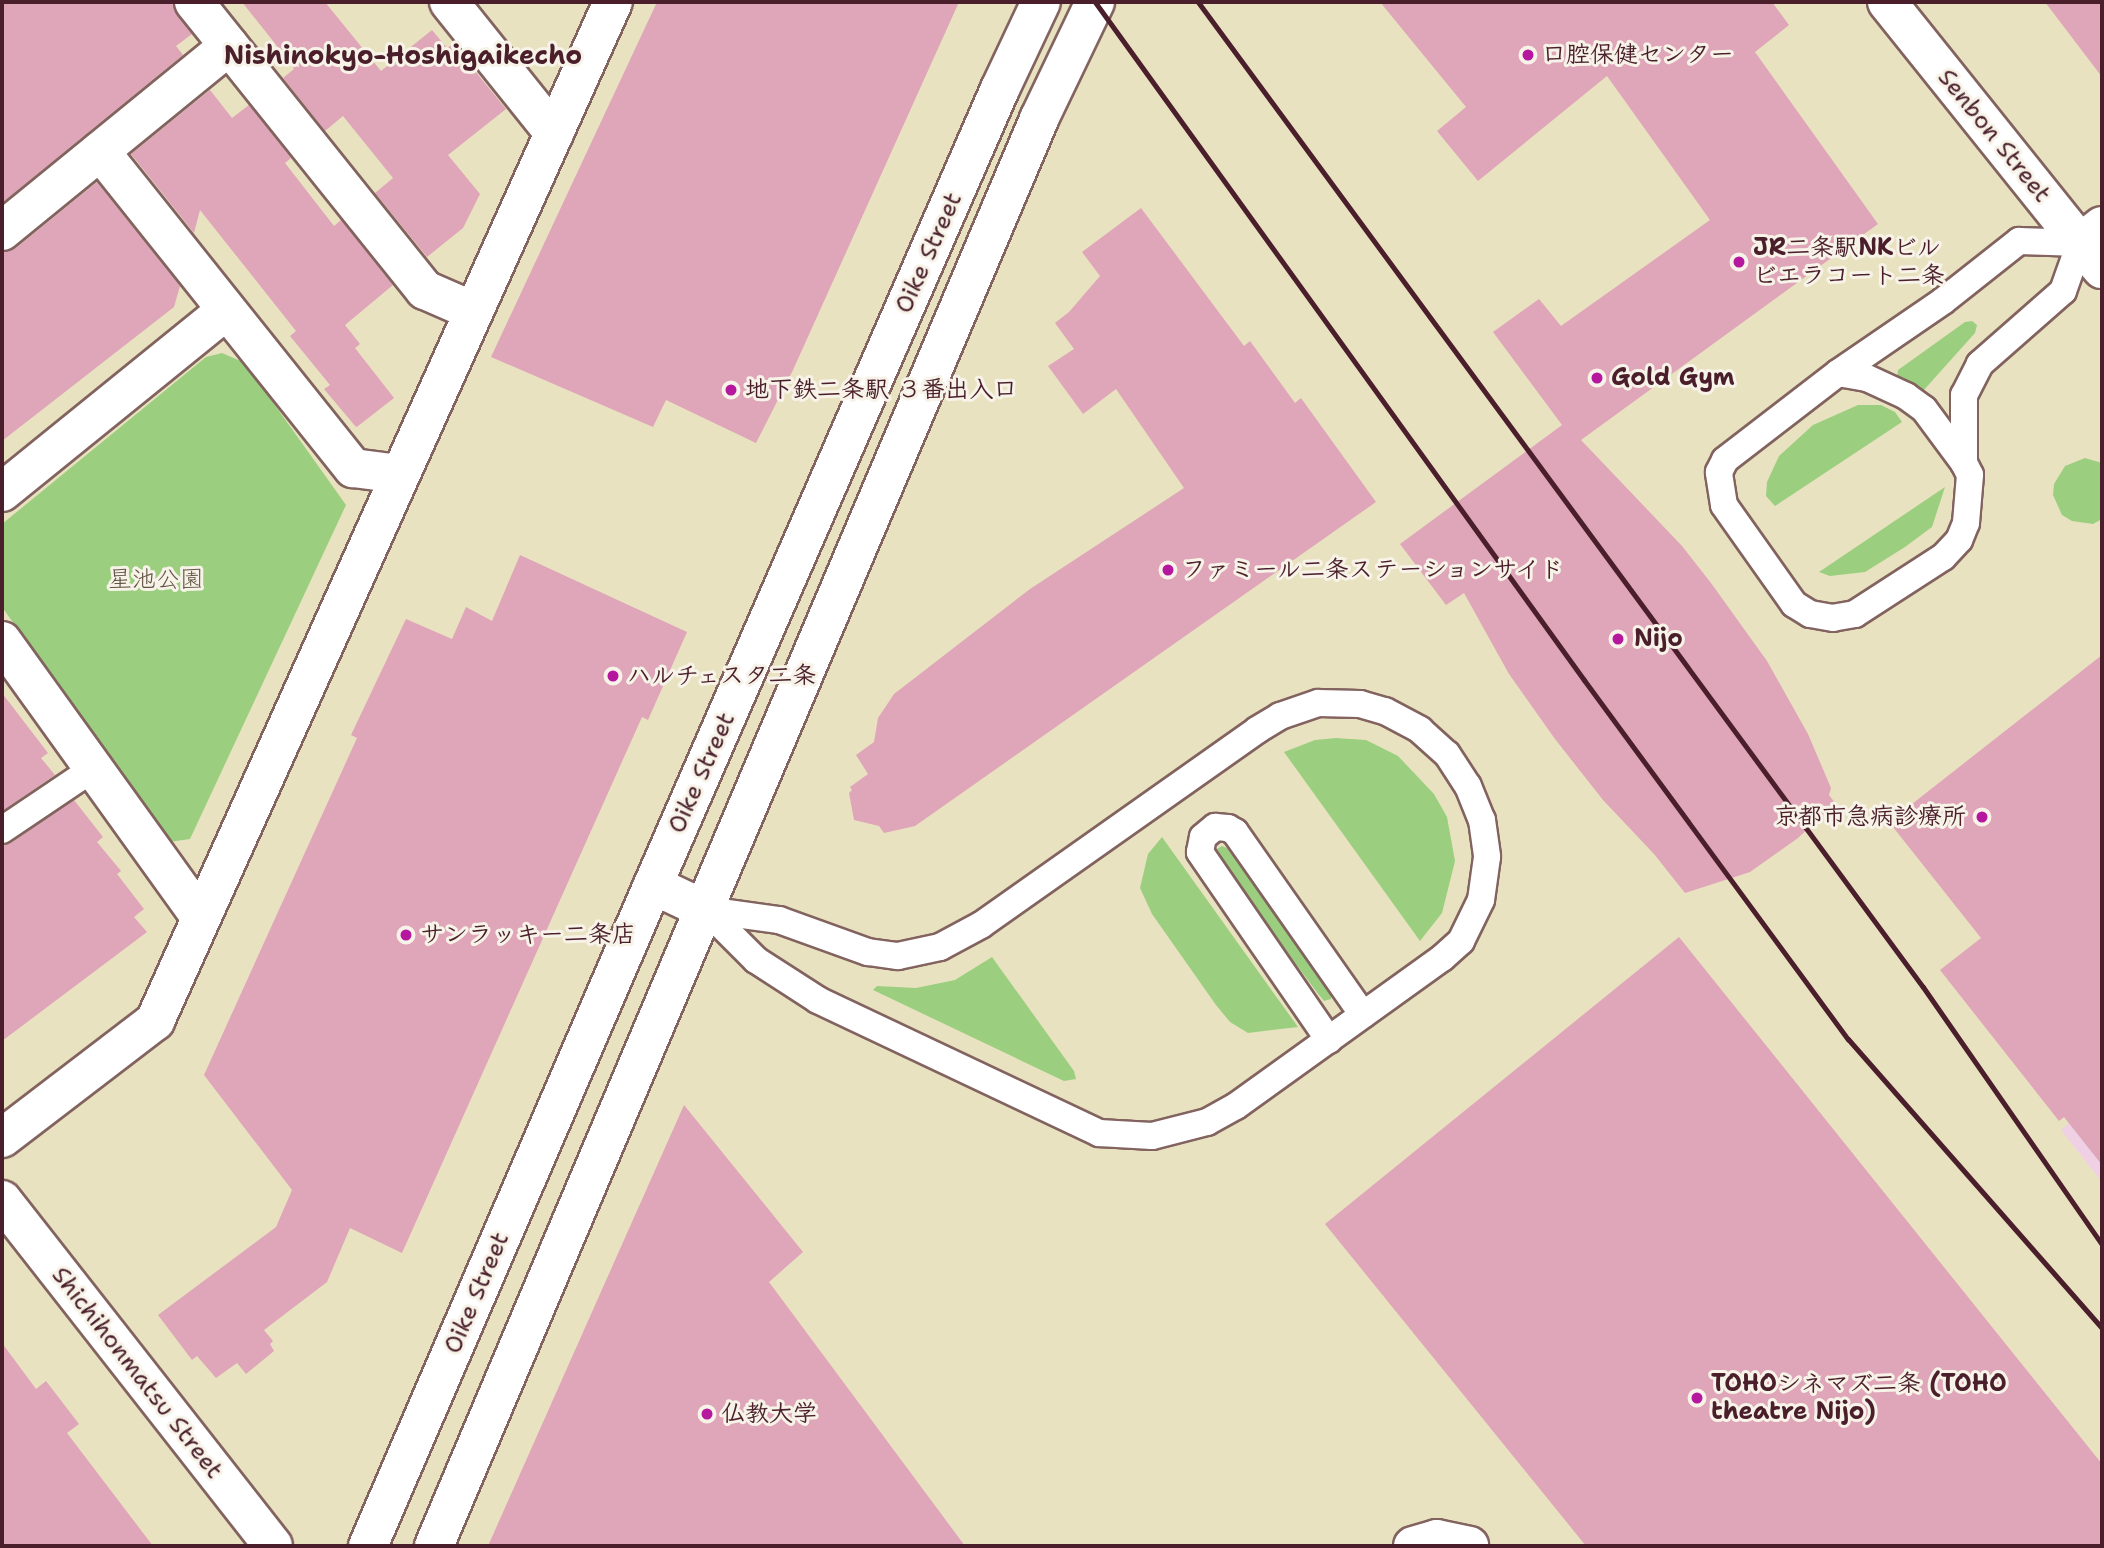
<!DOCTYPE html>
<meta charset="utf-8">
<style>
body{margin:0}
#map{position:relative;width:2104px;height:1548px;overflow:hidden;background:#e9e2c0;font-family:"Shantell Sans","Klee One",sans-serif}
div>[style]{position:absolute}
.built>*{inset:0;background:#efd0e5}
.green>*{inset:0;background:#9bcf7f}
.building>*{inset:0;background:#dfa5b9}
.roads{filter:drop-shadow(2px 0 #82635f) drop-shadow(-2px 0 #82635f) drop-shadow(0 2px #82635f) drop-shadow(0 -2px #82635f)}
.lane>*{height:26px;margin:-13px;padding:0 13px;transform-origin:13px;border-radius:13px;background:#fff}
.street>*{height:38px;margin:-19px;padding:0 19px;transform-origin:19px;border-radius:19px;background:#fff}
.secondary>*{height:38px;margin:-19px;padding:0 19px;transform-origin:19px;border-radius:19px;background:#fff}
.primary>*{height:38px;margin:-19px;padding:0 19px;transform-origin:19px;border-radius:19px;background:#fff}
.rail>*{height:5px;margin:-2.5px;padding:0 2.5px;transform-origin:2.5px;border-radius:2.5px;background:#4a1f2b}
.dots>*{width:19px;height:19px;translate:-50% -50%;box-sizing:border-box;border:4px solid #f7f3e8;border-radius:50%}
span{translate:-50% -50%;white-space:nowrap;text-align:center;line-height:1.15;-webkit-text-stroke:6px #f7f3e8;paint-order:stroke}
.poi-label{font-size:24px;color:#4a1f2b;font-weight:700}
.left{translate:0 -50%;text-align:left}
.right{translate:-100% -50%;text-align:right}
.street-label{font-size:24px;color:#4a1f2b}
.park-label{font-size:24px;color:#625444}
.neighbourhood-label{font-size:26px;color:#4a1f2b;font-weight:700}
.frame{position:absolute;inset:0;border:4px solid #4a1f2b;pointer-events:none}
</style>
<div id="map">
<div class="built">
<i style="clip-path:polygon(2102px 1097px,2102px 1182px,2061px 1130px)"></i>
</div>
<div class="green">
<i style="clip-path:polygon(1972px 321px,1977px 325px,1975px 333px,1923px 391px,1918px 392px,1897px 377px,1898px 370px,1965px 322px)"></i>
<i style="clip-path:polygon(222px 353px,245px 363px,346px 505px,190px 839px,169px 842px,2px 607px,2px 524px,206px 357px)"></i>
<i style="clip-path:polygon(1858px 405px,1881px 405px,1895px 412px,1902px 422px,1775px 506px,1766px 496px,1767px 482px,1779px 456px,1813px 425px)"></i>
<i style="clip-path:polygon(2085px 458px,2102px 463px,2102px 519px,2093px 524px,2072px 521px,2062px 515px,2053px 495px,2054px 484px,2065px 466px)"></i>
<i style="clip-path:polygon(1945px 487px,1932px 527px,1905px 547px,1865px 572px,1830px 576px,1819px 572px)"></i>
<i style="clip-path:polygon(1336px 738px,1366px 740px,1398px 756px,1434px 794px,1447px 817px,1455px 861px,1442px 913px,1420px 941px,1284px 752px,1315px 740px)"></i>
<i style="clip-path:polygon(1162px 837px,1298px 1027px,1248px 1033px,1230px 1022px,1216px 1005px,1152px 914px,1140px 888px,1148px 854px)"></i>
<i style="clip-path:polygon(1222px 846px,1227px 848px,1331px 993px,1331px 999px,1324px 1001px,1319px 995px,1215px 856px,1215px 850px)"></i>
<i style="clip-path:polygon(992px 957px,1074px 1071px,1076px 1079px,1064px 1081px,873px 990px,877px 986px,916px 988px,955px 980px)"></i>
</div>
<div class="building">
<i style="clip-path:polygon(2px 2px,173px 2px,177px 15px,192px 34px,176px 46px,183px 55px,2px 203px)"></i>
<i style="clip-path:polygon(242px 2px,325px 2px,381px 71px,432px 30px,447px 48px,453px 44px,506px 109px,448px 155px,480px 194px,463px 228px,427px 257px,375px 193px,393px 178px,343px 116px,325px 131px,283px 78px,294px 69px,292px 65px)"></i>
<i style="clip-path:polygon(657px 2px,959px 2px,793px 370px,756px 443px,666px 400px,653px 427px,491px 357px)"></i>
<i style="clip-path:polygon(1380px 2px,1772px 2px,1789px 25px,1755px 52px,1878px 224px,1581px 440px,1682px 546px,1711px 583px,1767px 661px,1808px 734px,1831px 788px,1829px 795px,1835px 803px,1798px 838px,1750px 872px,1685px 893px,1654px 854px,1603px 800px,1555px 739px,1509px 674px,1464px 593px,1446px 605px,1400px 544px,1562px 425px,1493px 332px,1539px 299px,1561px 326px,1710px 220px,1607px 76px,1478px 181px,1437px 131px,1466px 107px)"></i>
<i style="clip-path:polygon(2045px 2px,2102px 2px,2102px 77px)"></i>
<i style="clip-path:polygon(210px 90px,232px 118px,249px 105px,291px 158px,285px 163px,334px 226px,341px 220px,393px 285px,345px 325px,360px 344px,355px 348px,394px 398px,358px 426px,356px 427px,324px 389px,330px 385px,290px 336px,296px 331px,200px 210px,194px 233px,131px 154px)"></i>
<i style="clip-path:polygon(97px 182px,180px 286px,174px 307px,2px 441px,2px 252px,16px 248px)"></i>
<i style="clip-path:polygon(1141px 208px,1244px 346px,1250px 341px,1295px 403px,1301px 398px,1376px 502px,915px 826px,884px 833px,879px 826px,854px 820px,849px 793px,852px 790px,850px 787px,868px 774px,856px 755px,874px 742px,878px 718px,894px 694px,1030px 589px,1184px 488px,1116px 389px,1083px 414px,1048px 366px,1074px 349px,1055px 323px,1069px 312px,1100px 276px,1082px 252px)"></i>
<i style="clip-path:polygon(520px 555px,687px 632px,648px 720px,642px 717px,402px 1253px,350px 1228px,327px 1282px,264px 1330px,273px 1341px,270px 1344px,274px 1351px,246px 1374px,237px 1363px,216px 1378px,197px 1356px,192px 1360px,158px 1315px,276px 1227px,292px 1190px,204px 1075px,357px 738px,351px 735px,406px 619px,452px 639px,466px 607px,492px 621px)"></i>
<i style="clip-path:polygon(2102px 655px,2102px 1165px,2064px 1117px,2059px 1121px,1940px 970px,1981px 938px,1889px 822px)"></i>
<i style="clip-path:polygon(2px 693px,48px 753px,41px 758px,55px 775px,2px 811px)"></i>
<i style="clip-path:polygon(74px 800px,103px 837px,97px 842px,121px 871px,117px 874px,144px 909px,134px 917px,147px 932px,2px 1041px,2px 846px,11px 843px)"></i>
<i style="clip-path:polygon(1679px 937px,2102px 1464px,2102px 1546px,1586px 1546px,1325px 1224px)"></i>
<i style="clip-path:polygon(684px 1105px,803px 1252px,769px 1282px,965px 1546px,488px 1546px)"></i>
<i style="clip-path:polygon(2px 1343px,36px 1389px,46px 1381px,79px 1424px,67px 1433px,153px 1546px,2px 1546px)"></i>
</div>
<div class="roads">
<div class="lane">
<i style="left:2019px;top:241px;width:61px;rotate:1.9deg"></i>
<i style="left:2080px;top:243px;width:51px;rotate:109.5deg"></i>
<i style="left:2063px;top:291px;width:111px;rotate:138.7deg"></i>
<i style="left:1980px;top:364px;width:35px;rotate:117deg"></i>
<i style="left:1964px;top:395px;width:68px;rotate:90deg"></i>
<i style="left:1964px;top:463px;width:13px;rotate:63deg"></i>
<i style="left:1970px;top:475px;width:48px;rotate:94.8deg"></i>
<i style="left:1966px;top:523px;width:18px;rotate:112deg"></i>
<i style="left:1959px;top:540px;width:23px;rotate:133deg"></i>
<i style="left:1943px;top:557px;width:105px;rotate:147.1deg"></i>
<i style="left:1855px;top:614px;width:22px;rotate:170deg"></i>
<i style="left:1833px;top:618px;width:23px;rotate:-170deg"></i>
<i style="left:1810px;top:614px;width:19px;rotate:-148deg"></i>
<i style="left:1794px;top:604px;width:121px;rotate:-125.3deg"></i>
<i style="left:1724px;top:505px;width:33px;rotate:-99deg"></i>
<i style="left:1719px;top:472px;width:13px;rotate:-63deg"></i>
<i style="left:1725px;top:460px;width:143px;rotate:-37.6deg"></i>
<i style="left:1838px;top:373px;width:127px;rotate:-34.4deg"></i>
<i style="left:1943px;top:301px;width:97px;rotate:-38.3deg"></i>
<i style="left:1838px;top:373px;width:29px;rotate:10deg"></i>
<i style="left:1867px;top:378px;width:43px;rotate:24.8deg"></i>
<i style="left:1906px;top:396px;width:22px;rotate:36deg"></i>
<i style="left:1924px;top:409px;width:67px;rotate:53.5deg"></i>
<i style="left:1318px;top:703px;width:42px;rotate:1.4deg"></i>
<i style="left:1360px;top:704px;width:26px;rotate:16deg"></i>
<i style="left:1385px;top:711px;width:40px;rotate:28deg"></i>
<i style="left:1420px;top:730px;width:36px;rotate:42deg"></i>
<i style="left:1447px;top:754px;width:38px;rotate:57deg"></i>
<i style="left:1468px;top:786px;width:37px;rotate:68deg"></i>
<i style="left:1482px;top:820px;width:37px;rotate:82deg"></i>
<i style="left:1487px;top:857px;width:43px;rotate:97.9deg"></i>
<i style="left:1481px;top:900px;width:46px;rotate:116deg"></i>
<i style="left:1461px;top:941px;width:25px;rotate:138deg"></i>
<i style="left:1442px;top:958px;width:254px;rotate:144.3deg"></i>
<i style="left:1236px;top:1106px;width:33px;rotate:151deg"></i>
<i style="left:1207px;top:1122px;width:57px;rotate:165.7deg"></i>
<i style="left:1152px;top:1136px;width:53px;rotate:-176.8deg"></i>
<i style="left:1099px;top:1133px;width:311px;rotate:-154.7deg"></i>
<i style="left:818px;top:1000px;width:74px;rotate:-147.2deg"></i>
<i style="left:756px;top:960px;width:71px;rotate:-135deg"></i>
<i style="left:706px;top:910px;width:74px;rotate:7.8deg"></i>
<i style="left:779px;top:920px;width:95px;rotate:19.8deg"></i>
<i style="left:868px;top:952px;width:30px;rotate:8deg"></i>
<i style="left:898px;top:956px;width:43px;rotate:-12.1deg"></i>
<i style="left:940px;top:947px;width:47px;rotate:-28.2deg"></i>
<i style="left:981px;top:925px;width:338px;rotate:-35.2deg"></i>
<i style="left:1257px;top:730px;width:27px;rotate:-31deg"></i>
<i style="left:1280px;top:716px;width:40px;rotate:-18.9deg"></i>
<i style="left:2px;top:830px;width:111px;rotate:-34deg"></i>
<i style="left:1329px;top:1040px;width:228px;rotate:-124.5deg"></i>
<i style="left:1200px;top:852px;width:15px;rotate:-79deg"></i>
<i style="left:1203px;top:837px;width:16px;rotate:-40deg"></i>
<i style="left:1215px;top:827px;width:13px;rotate:4deg"></i>
<i style="left:1228px;top:828px;width:8px;rotate:30deg"></i>
<i style="left:1235px;top:832px;width:223px;rotate:55deg"></i>
</div>
<div class="street">
<i style="left:194px;top:2px;width:369px;rotate:51.3deg"></i>
<i style="left:425px;top:290px;width:52px;rotate:23.6deg"></i>
<i style="left:449px;top:2px;width:168px;rotate:51.3deg"></i>
<i style="left:100px;top:151px;width:406px;rotate:51.4deg"></i>
<i style="left:353px;top:468px;width:47px;rotate:7.3deg"></i>
<i style="left:2px;top:231px;width:293px;rotate:-39.2deg"></i>
<i style="left:2px;top:492px;width:289px;rotate:-39deg"></i>
<i style="left:2px;top:641px;width:341px;rotate:54.3deg"></i>
<i style="left:653px;top:885px;width:59px;rotate:25.3deg"></i>
<i style="left:2px;top:1138px;width:193px;rotate:-37.4deg"></i>
<i style="left:155px;top:1021px;width:1117px;rotate:-65.8deg"></i>
</div>
<div class="secondary">
<i style="left:2102px;top:226px;width:28px;rotate:142deg"></i>
<i style="left:2080px;top:243px;width:34px;rotate:50deg"></i>
<i style="left:2px;top:1200px;width:439px;rotate:51.9deg"></i>
<i style="left:368px;top:1546px;width:720px;rotate:-66.68deg"></i>
<i style="left:653px;top:885px;width:868px;rotate:-66.45deg"></i>
<i style="left:1000px;top:89px;width:96px;rotate:-64.8deg"></i>
<i style="left:434px;top:1546px;width:1550px;rotate:-67.02deg"></i>
<i style="left:1039px;top:119px;width:130px;rotate:-64.4deg"></i>
<i style="left:1413px;top:1546px;width:25px;rotate:-16deg"></i>
<i style="left:1437px;top:1539px;width:33px;rotate:12deg"></i>
</div>
<div class="primary">
<i style="left:1887px;top:2px;width:309px;rotate:51.3deg"></i>
</div>
</div>
<div class="rail">
<i style="left:1095px;top:2px;width:836px;rotate:54.2deg"></i>
<i style="left:1584px;top:680px;width:446px;rotate:53.7deg"></i>
<i style="left:1848px;top:1039px;width:385px;rotate:48.7deg"></i>
<i style="left:1198px;top:2px;width:1223px;rotate:53.65deg"></i>
<i style="left:1923px;top:987px;width:314px;rotate:55.2deg"></i>
</div>
<div class="dots">
<i style="left:1528px;top:55px;background:#b5179e"></i>
<i style="left:1739px;top:262px;background:#b5179e"></i>
<i style="left:1597px;top:378px;background:#b5179e"></i>
<i style="left:731px;top:390px;background:#b5179e"></i>
<i style="left:1168px;top:570px;background:#b5179e"></i>
<i style="left:1618px;top:639px;background:#b5179e"></i>
<i style="left:613px;top:676px;background:#b5179e"></i>
<i style="left:1982px;top:817px;background:#b5179e"></i>
<i style="left:406px;top:935px;background:#b5179e"></i>
<i style="left:1697px;top:1398px;background:#b5179e"></i>
<i style="left:707px;top:1414px;background:#b5179e"></i>
</div>
<div class="poi-label">
<span class="left" style="left:1542px;top:55px">口腔保健センター</span>
<span class="left" style="left:1753px;top:262px">JR二条駅NKビル<br>ビエラコート二条</span>
<span class="left" style="left:1611px;top:378px">Gold Gym</span>
<span class="left" style="left:745px;top:390px">地下鉄二条駅 ３番出入口</span>
<span class="left" style="left:1182px;top:570px">ファミール二条ステーションサイド</span>
<span class="left" style="left:1634px;top:639px">Nijo</span>
<span class="left" style="left:627px;top:676px">ハルチェスタ二条</span>
<span class="right" style="left:1966px;top:817px">京都市急病診療所</span>
<span class="left" style="left:420px;top:935px">サンラッキー二条店</span>
<span class="left" style="left:1711px;top:1398px">TOHOシネマズ二条 (TOHO<br>theatre Nijo)</span>
<span class="left" style="left:721px;top:1414px">仏教大学</span>
</div>
<div class="street-label">
<span style="left:1994px;top:136px;rotate:51deg">Senbon Street</span>
<span style="left:929px;top:253px;rotate:-66deg">Oike Street</span>
<span style="left:702px;top:773px;rotate:-66deg">Oike Street</span>
<span style="left:477px;top:1293px;rotate:-67deg">Oike Street</span>
<span style="left:137px;top:1373px;rotate:52deg">Shichihonmatsu Street</span>
</div>
<div class="park-label">
<span style="left:156px;top:580px">星池公園</span>
</div>
<div class="neighbourhood-label">
<span style="left:403px;top:55px">Nishinokyo-Hoshigaikecho</span>
</div>
<div class="frame"></div>
</div>
